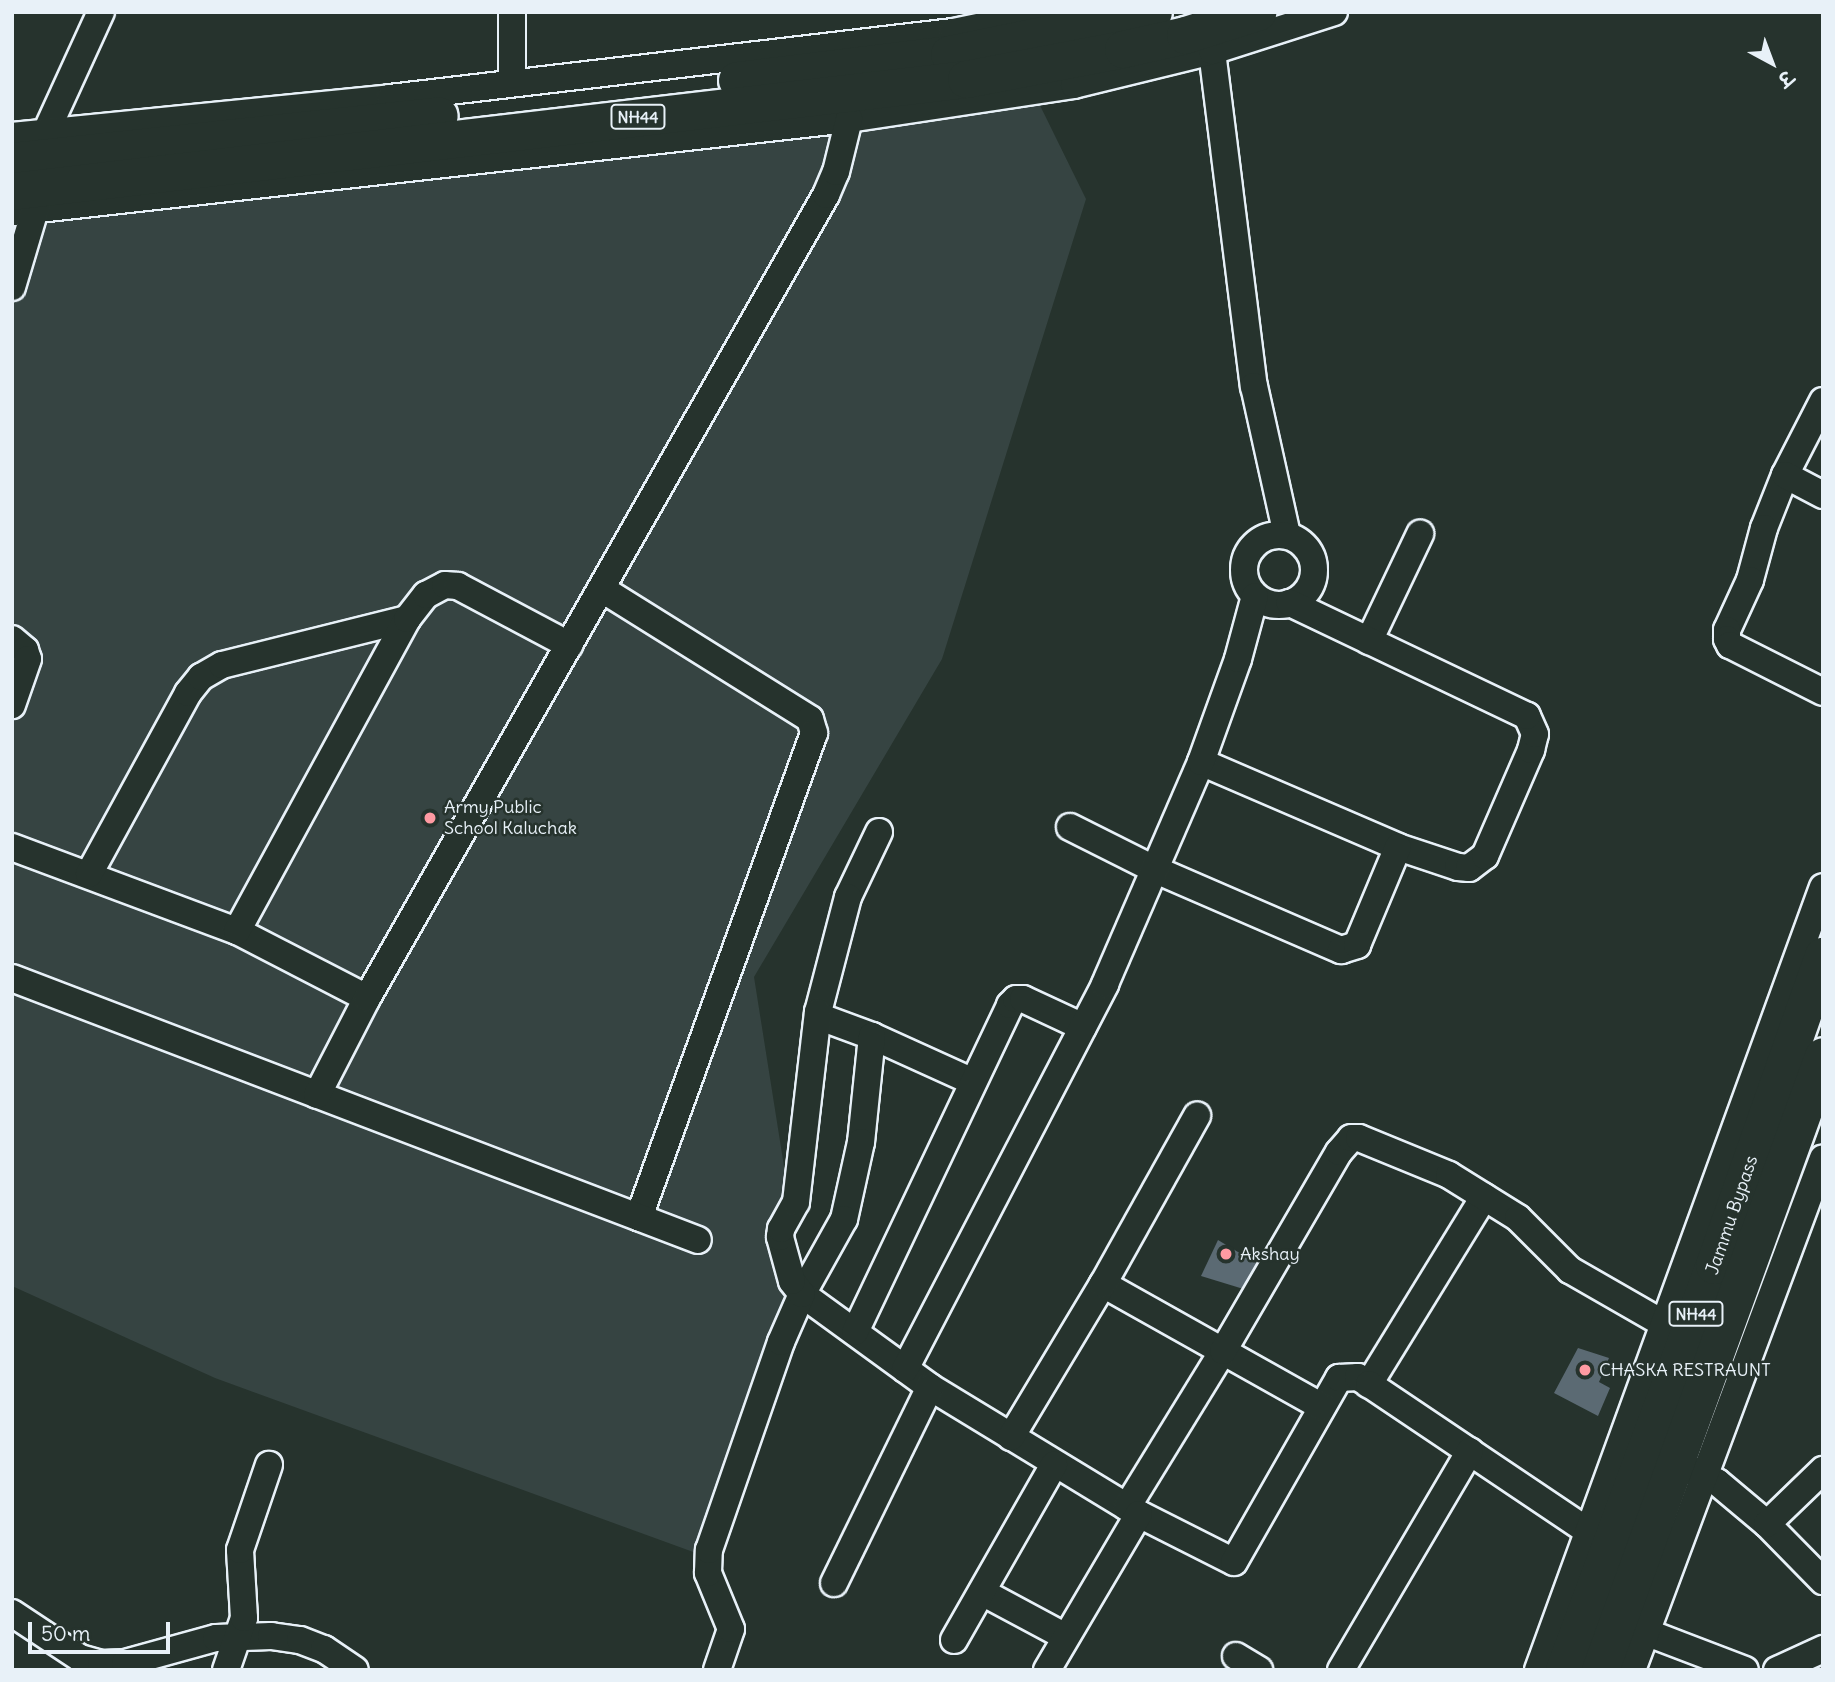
<!DOCTYPE html>
<meta charset="utf-8">
<style>
body{margin:0}
#map{position:relative;width:1835px;height:1682px;overflow:hidden;background:#26332d;font-family:Delius,"Playpen Sans Deva",sans-serif}
div>[style]{position:absolute}
.built>*{inset:0;background:#364442}
.building>*{inset:0;background:#5b6a73}
.roads{filter:drop-shadow(2px 0 #e8f1f8) drop-shadow(-2px 0 #e8f1f8) drop-shadow(0 2px #e8f1f8) drop-shadow(0 -2px #e8f1f8)}
.minor>*{height:26px;margin:-13px;padding:0 13px;transform-origin:13px;border-radius:13px;background:#26332d}
.minor>.ring{margin:-13px;padding:0;box-sizing:content-box;background:none;border:26px solid #26332d;border-radius:50%}
.highway>*{height:37px;margin:-18.5px;padding:0 18.5px;transform-origin:18.5px;border-radius:18.5px;background:#26332d}
.dots>*{width:19px;height:19px;translate:-50% -50%;box-sizing:border-box;border:4px solid #26332d;border-radius:50%}
span{translate:-50% -50%;white-space:nowrap;text-align:center;line-height:1.15;-webkit-text-stroke:5px #26332d;paint-order:stroke}
.shield-label span{padding:2px 5px;background:#26332d;border:2px solid;border-radius:5px;-webkit-text-stroke-width:0}
.shield-label{font-size:16px;color:#e8f1f8;font-weight:700}
.poi-label{font-size:18px;color:#e8f1f8}
.left{translate:0 -50%;text-align:left}
.street-label{font-size:18px;color:#e8f1f8}
.frame{position:absolute;inset:0;border:14px solid #e8f1f8;pointer-events:none}
.north{position:absolute;left:1737px;top:28px;width:70px;height:70px;-webkit-text-stroke:5px #26332d;paint-order:stroke;rotate:139deg;font-size:19px;font-weight:700;line-height:28px;text-align:center;color:#e8f1f8}
.north::after{content:'';display:block;margin:auto;width:24px;height:32px;background:#e8f1f8;clip-path:polygon(50% 0,100% 100%,50% 72%,0 100%)}
.scale{position:absolute;left:28px;top:1622px;width:142px;height:32px;box-sizing:border-box;border:4px solid #e8f1f8;border-top:0;padding-left:9px;font-size:21px;line-height:24px;white-space:nowrap;color:#e8f1f8;-webkit-text-stroke:5px #26332d;paint-order:stroke}
</style>
<div id="map">
<div class="built">
<i style="clip-path:polygon(1028px 81px,1086px 199px,942px 659px,754px 977px,802px 1280px,696px 1553px,215px 1378px,12px 1286px,12px 217px)"></i>
</div>
<div class="building">
<i style="clip-path:polygon(1218px 1240px,1263px 1267px,1250px 1291px,1201px 1276px)"></i>
<i style="clip-path:polygon(1578px 1348px,1609px 1358px,1599px 1382px,1610px 1388px,1598px 1416px,1554px 1393px)"></i>
</div>
<div class="roads">
<div class="minor">
<i style="left:1212px;top:51px;width:338px;rotate:82.9deg"></i>
<i style="left:1254px;top:386px;width:153px;rotate:77.5deg"></i>
<i style="left:512px;top:82px;width:70px;rotate:-90deg"></i>
<i style="left:46px;top:132px;width:132px;rotate:-65.4deg"></i>
<i style="left:12px;top:136px;width:380px;rotate:-5.7deg"></i>
<i style="left:390px;top:98px;width:567px;rotate:-6.69deg"></i>
<i style="left:953px;top:32px;width:99px;rotate:-11.7deg"></i>
<i style="left:12px;top:212px;width:842px;rotate:-6.34deg"></i>
<i style="left:849px;top:119px;width:228px;rotate:-8.6deg"></i>
<i style="left:1074px;top:85px;width:142px;rotate:-13.8deg"></i>
<i style="left:1212px;top:51px;width:128px;rotate:-17.7deg"></i>
<i style="left:12px;top:287px;width:98px;rotate:-73.4deg"></i>
<i style="left:1823px;top:401px;width:83px;rotate:117.2deg"></i>
<i style="left:1785px;top:475px;width:57px;rotate:111.6deg"></i>
<i style="left:1764px;top:528px;width:54px;rotate:105.1deg"></i>
<i style="left:1750px;top:580px;width:55px;rotate:114.7deg"></i>
<i style="left:1727px;top:630px;width:9px;rotate:90deg"></i>
<i style="left:1727px;top:639px;width:7px;rotate:63deg"></i>
<i style="left:1730px;top:645px;width:104px;rotate:26.8deg"></i>
<i style="left:1785px;top:475px;width:43px;rotate:27.8deg"></i>
<i class="ring" style="left:1244px;top:535px;width:44px;height:44px"></i>
<i style="left:602px;top:589px;width:245px;rotate:32deg"></i>
<i style="left:810px;top:719px;width:15px;rotate:74deg"></i>
<i style="left:814px;top:733px;width:515px;rotate:109.88deg"></i>
<i style="left:12px;top:639px;width:17px;rotate:40deg"></i>
<i style="left:25px;top:650px;width:9px;rotate:72deg"></i>
<i style="left:28px;top:659px;width:49px;rotate:109.2deg"></i>
<i style="left:1369px;top:641px;width:119px;rotate:-64.5deg"></i>
<i style="left:1201px;top:762px;width:215px;rotate:23.3deg"></i>
<i style="left:1398px;top:847px;width:63px;rotate:18.4deg"></i>
<i style="left:1458px;top:867px;width:11px;rotate:5deg"></i>
<i style="left:1469px;top:868px;width:20px;rotate:-37deg"></i>
<i style="left:1485px;top:856px;width:116px;rotate:-66.5deg"></i>
<i style="left:1531px;top:750px;width:16px;rotate:-76deg"></i>
<i style="left:1535px;top:734px;width:20px;rotate:-114deg"></i>
<i style="left:1527px;top:716px;width:263px;rotate:-154.5deg"></i>
<i style="left:1070px;top:827px;width:96px;rotate:26.6deg"></i>
<i style="left:1156px;top:870px;width:202px;rotate:23.4deg"></i>
<i style="left:1341px;top:950px;width:17px;rotate:-17deg"></i>
<i style="left:1357px;top:945px;width:106px;rotate:-67.3deg"></i>
<i style="left:879px;top:832px;width:72px;rotate:115.5deg"></i>
<i style="left:848px;top:897px;width:119px;rotate:104.6deg"></i>
<i style="left:818px;top:1012px;width:8px;rotate:50deg"></i>
<i style="left:823px;top:1018px;width:52px;rotate:20.2deg"></i>
<i style="left:872px;top:1036px;width:109px;rotate:24.4deg"></i>
<i style="left:12px;top:847px;width:240px;rotate:20.5deg"></i>
<i style="left:237px;top:931px;width:146px;rotate:27.3deg"></i>
<i style="left:89px;top:874px;width:206px;rotate:-61.3deg"></i>
<i style="left:188px;top:693px;width:21px;rotate:-51deg"></i>
<i style="left:201px;top:677px;width:24px;rotate:-30deg"></i>
<i style="left:222px;top:665px;width:191px;rotate:-14deg"></i>
<i style="left:237px;top:931px;width:355px;rotate:-61.4deg"></i>
<i style="left:407px;top:619px;width:31px;rotate:-52deg"></i>
<i style="left:426px;top:595px;width:21px;rotate:-28deg"></i>
<i style="left:445px;top:585px;width:13px;rotate:4deg"></i>
<i style="left:458px;top:586px;width:126px;rotate:28deg"></i>
<i style="left:12px;top:978px;width:734px;rotate:20.9deg"></i>
<i style="left:872px;top:1036px;width:107px;rotate:95.9deg"></i>
<i style="left:861px;top:1142px;width:79px;rotate:102.4deg"></i>
<i style="left:844px;top:1219px;width:86px;rotate:119.2deg"></i>
<i style="left:802px;top:1294px;width:158px;rotate:36deg"></i>
<i style="left:930px;top:1387px;width:245px;rotate:31.3deg"></i>
<i style="left:1139px;top:1514px;width:106px;rotate:26.8deg"></i>
<i style="left:1234px;top:1562px;width:212px;rotate:-60.3deg"></i>
<i style="left:1339px;top:1378px;width:19px;rotate:-3deg"></i>
<i style="left:1358px;top:1377px;width:13px;rotate:32deg"></i>
<i style="left:317px;top:1095px;width:109px;rotate:-62.7deg"></i>
<i style="left:367px;top:998px;width:925px;rotate:-60.25deg"></i>
<i style="left:826px;top:195px;width:25px;rotate:-67deg"></i>
<i style="left:836px;top:172px;width:55px;rotate:-76.2deg"></i>
<i style="left:1484px;top:1197px;width:220px;rotate:121.6deg"></i>
<i style="left:1369px;top:1384px;width:264px;rotate:33.9deg"></i>
<i style="left:1103px;top:1284px;width:251px;rotate:29.3deg"></i>
<i style="left:855px;top:1332px;width:362px;rotate:-64.6deg"></i>
<i style="left:1010px;top:1005px;width:8px;rotate:-45deg"></i>
<i style="left:1016px;top:999px;width:7px"></i>
<i style="left:1023px;top:999px;width:66px;rotate:25deg"></i>
<i style="left:905px;top:1369px;width:434px;rotate:-62.5deg"></i>
<i style="left:1105px;top:984px;width:242px;rotate:-66.6deg"></i>
<i style="left:1201px;top:762px;width:109px;rotate:-70.2deg"></i>
<i style="left:1238px;top:659px;width:65px;rotate:-74.9deg"></i>
<i style="left:1011px;top:1437px;width:179px;rotate:-59deg"></i>
<i style="left:1103px;top:1284px;width:193px;rotate:-60.8deg"></i>
<i style="left:1690px;top:1469px;width:30px;rotate:26deg"></i>
<i style="left:1717px;top:1482px;width:65px;rotate:40deg"></i>
<i style="left:1767px;top:1524px;width:80px;rotate:45.5deg"></i>
<i style="left:1127px;top:1507px;width:183px;rotate:-58.4deg"></i>
<i style="left:1223px;top:1351px;width:230px;rotate:-59.8deg"></i>
<i style="left:1339px;top:1152px;width:18px;rotate:-49deg"></i>
<i style="left:1351px;top:1138px;width:8px"></i>
<i style="left:1359px;top:1138px;width:97px;rotate:22.3deg"></i>
<i style="left:1449px;top:1175px;width:81px;rotate:31.9deg"></i>
<i style="left:1518px;top:1218px;width:74px;rotate:45deg"></i>
<i style="left:1570px;top:1270px;width:108px;rotate:29.9deg"></i>
<i style="left:1767px;top:1524px;width:78px;rotate:-44deg"></i>
<i style="left:834px;top:1583px;width:218px;rotate:-63.9deg"></i>
<i style="left:982px;top:1592px;width:95px;rotate:28.2deg"></i>
<i style="left:12px;top:1613px;width:82px;rotate:33.5deg"></i>
<i style="left:80px;top:1658px;width:22px;rotate:16deg"></i>
<i style="left:101px;top:1664px;width:24px;rotate:-2deg"></i>
<i style="left:125px;top:1663px;width:94px;rotate:-15.4deg"></i>
<i style="left:216px;top:1638px;width:55px;rotate:-2.1deg"></i>
<i style="left:271px;top:1636px;width:29px;rotate:8deg"></i>
<i style="left:300px;top:1640px;width:26px;rotate:21deg"></i>
<i style="left:324px;top:1649px;width:37px;rotate:34deg"></i>
<i style="left:1656px;top:1636px;width:95px;rotate:20.9deg"></i>
<i style="left:954px;top:1640px;width:202px;rotate:-60.3deg"></i>
<i style="left:1236px;top:1656px;width:27px;rotate:31deg"></i>
<i style="left:226px;top:1670px;width:55px;rotate:-70.9deg"></i>
<i style="left:244px;top:1618px;width:68px;rotate:-93.4deg"></i>
<i style="left:240px;top:1550px;width:90px;rotate:-71.2deg"></i>
<i style="left:717px;top:1670px;width:43px;rotate:-71.1deg"></i>
<i style="left:731px;top:1629px;width:61px;rotate:-112.3deg"></i>
<i style="left:708px;top:1573px;width:23px;rotate:-88deg"></i>
<i style="left:709px;top:1550px;width:220px;rotate:-70.9deg"></i>
<i style="left:781px;top:1342px;width:52px;rotate:-66.4deg"></i>
<i style="left:802px;top:1294px;width:16px;rotate:-128deg"></i>
<i style="left:792px;top:1281px;width:46px;rotate:-105.3deg"></i>
<i style="left:780px;top:1237px;width:8px;rotate:-83deg"></i>
<i style="left:781px;top:1229px;width:31px;rotate:-61deg"></i>
<i style="left:796px;top:1202px;width:191px;rotate:-83.4deg"></i>
<i style="left:1047px;top:1670px;width:181px;rotate:-59.5deg"></i>
<i style="left:1341px;top:1670px;width:254px;rotate:-59.5deg"></i>
<i style="left:1538px;top:1670px;width:833px;rotate:-70deg"></i>
<i style="left:1632px;top:1670px;width:546px;rotate:-69.54deg"></i>
<i style="left:1777px;top:1670px;width:51px;rotate:-24.5deg"></i>
</div>
<div class="highway">
<i style="left:737px;top:80px;width:214px;rotate:-7deg"></i>
<i style="left:949px;top:54px;width:208px;rotate:-11.6deg"></i>
<i style="left:12px;top:161px;width:429px;rotate:-6.1deg"></i>
<i style="left:12px;top:191px;width:961px;rotate:-6.7deg"></i>
<i style="left:966px;top:79px;width:160px;rotate:-10.8deg"></i>
<i style="left:1123px;top:49px;width:64px;rotate:-12.7deg"></i>
<i style="left:1185px;top:35px;width:76px;rotate:-17.7deg"></i>
<i style="left:1564px;top:1670px;width:432px;rotate:-69.7deg"></i>
<i style="left:1714px;top:1265px;width:328px;rotate:-70.6deg"></i>
<i style="left:1600px;top:1670px;width:653px;rotate:-70.04deg"></i>
</div>
</div>
<div class="dots">
<i style="left:430px;top:818px;background:#ff9aa2"></i>
<i style="left:1226px;top:1254px;background:#ff9aa2"></i>
<i style="left:1585px;top:1370px;background:#ff9aa2"></i>
</div>
<div class="shield-label">
<span style="left:638px;top:117px">NH44</span>
<span style="left:1696px;top:1314px">NH44</span>
</div>
<div class="poi-label">
<span class="left" style="left:444px;top:818px">Army Public<br>School Kaluchak</span>
<span class="left" style="left:1240px;top:1254px">Akshay</span>
<span class="left" style="left:1599px;top:1370px">CHASKA RESTRAUNT</span>
</div>
<div class="street-label">
<span style="left:1732px;top:1215px;rotate:-71deg">Jammu Bypass</span>
</div>
<div class="frame"></div>
<div class="north">उ</div>
<div class="scale">50 m</div>
</div>
